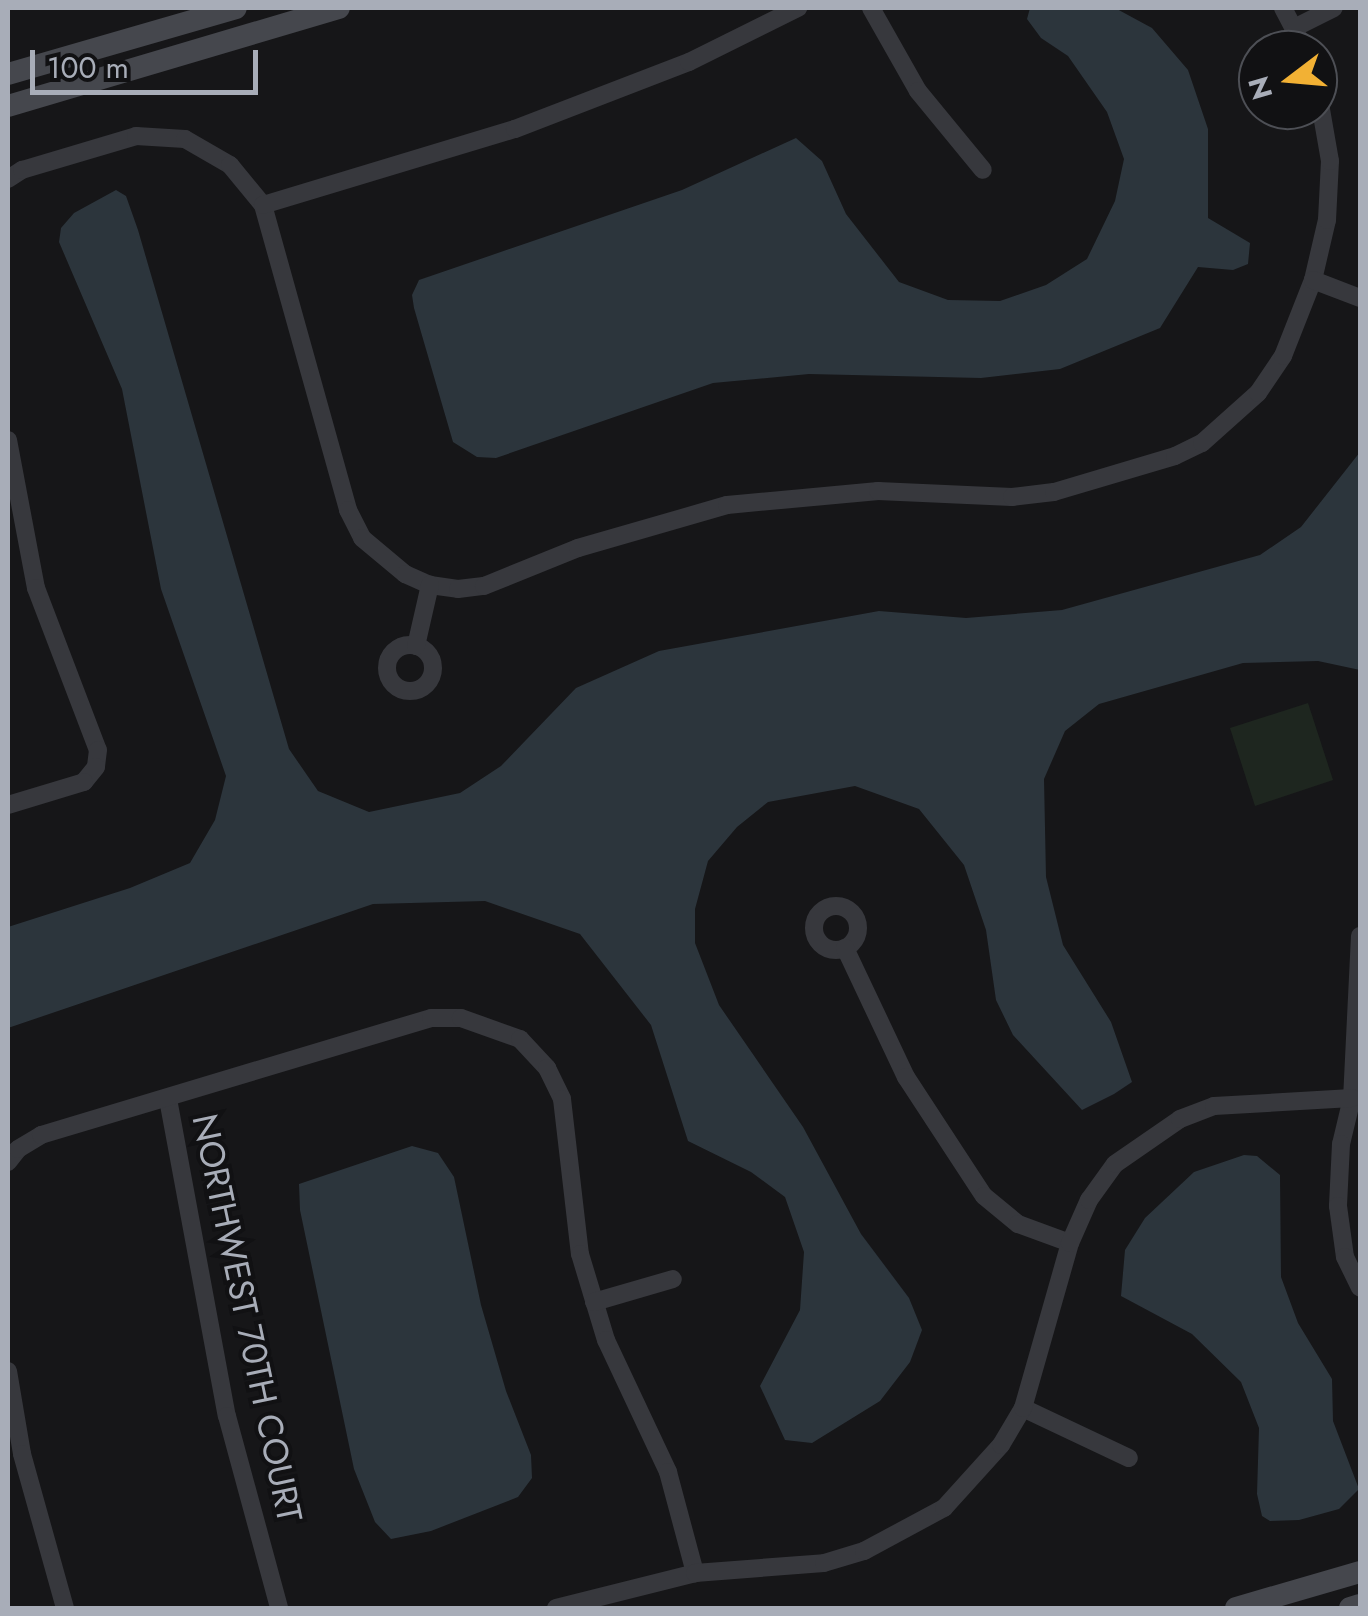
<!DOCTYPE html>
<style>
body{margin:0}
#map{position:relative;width:1368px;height:1616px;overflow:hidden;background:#161618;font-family:Jost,sans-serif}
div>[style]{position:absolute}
.green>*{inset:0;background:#1e261f}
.water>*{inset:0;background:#2c353c}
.minor>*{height:18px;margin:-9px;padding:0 9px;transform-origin:9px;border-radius:9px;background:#37383d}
.minor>.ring{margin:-9px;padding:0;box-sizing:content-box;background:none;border:18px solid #37383d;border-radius:50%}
.secondary>*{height:22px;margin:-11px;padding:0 11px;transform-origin:11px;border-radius:11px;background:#45474d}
span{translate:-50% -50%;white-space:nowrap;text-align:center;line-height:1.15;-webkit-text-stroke:8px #111113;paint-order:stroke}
.street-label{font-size:35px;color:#a8adb8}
.frame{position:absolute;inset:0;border:10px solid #a8adb8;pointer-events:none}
.north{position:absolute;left:1238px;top:30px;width:100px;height:100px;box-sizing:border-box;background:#111113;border:2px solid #4d4f55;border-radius:50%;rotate:254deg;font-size:28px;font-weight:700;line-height:40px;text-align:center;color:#a8adb8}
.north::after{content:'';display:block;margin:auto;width:35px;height:45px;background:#f2b134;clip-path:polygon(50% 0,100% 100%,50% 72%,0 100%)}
.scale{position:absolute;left:30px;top:50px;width:228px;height:45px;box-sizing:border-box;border:5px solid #a8adb8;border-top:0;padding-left:12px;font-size:30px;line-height:35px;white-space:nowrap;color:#a8adb8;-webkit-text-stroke:8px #111113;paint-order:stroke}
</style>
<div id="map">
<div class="green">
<i style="clip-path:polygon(1308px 703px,1333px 780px,1255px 806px,1230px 728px)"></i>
</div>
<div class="water">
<i style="clip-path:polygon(1030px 8px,1115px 8px,1152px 28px,1188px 70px,1208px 129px,1208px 218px,1250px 243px,1248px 264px,1233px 270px,1198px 267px,1160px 328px,1060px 369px,981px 378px,809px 374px,713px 383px,496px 458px,477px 457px,453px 442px,414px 308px,412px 295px,419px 280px,682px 190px,796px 138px,822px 161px,846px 214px,899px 282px,948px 300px,1000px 301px,1046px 285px,1087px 259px,1115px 201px,1124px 159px,1107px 112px,1068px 56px,1041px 38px,1027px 19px)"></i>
<i style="clip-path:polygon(116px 190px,126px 196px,138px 230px,289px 749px,318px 791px,369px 812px,460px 793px,501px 766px,576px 688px,659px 651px,879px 611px,966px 618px,1062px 610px,1260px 555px,1301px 527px,1360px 452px,1360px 670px,1318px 661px,1243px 663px,1099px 704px,1065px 731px,1044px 779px,1046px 877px,1063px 945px,1111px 1022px,1132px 1082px,1114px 1094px,1082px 1110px,1013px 1035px,996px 1000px,986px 930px,964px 865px,919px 809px,855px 786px,768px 802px,737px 827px,708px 861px,695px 909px,695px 943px,719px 1005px,803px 1127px,861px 1234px,909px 1298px,922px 1330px,910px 1362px,880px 1401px,812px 1443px,785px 1440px,760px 1386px,800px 1310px,804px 1252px,785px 1197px,751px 1172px,688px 1141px,651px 1025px,580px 934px,485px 901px,373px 904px,8px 1028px,8px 927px,130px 888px,190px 863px,215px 820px,226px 776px,161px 589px,122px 389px,59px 242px,61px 228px,74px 213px)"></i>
<i style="clip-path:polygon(412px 1146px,438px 1153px,454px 1177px,481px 1305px,506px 1391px,531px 1455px,532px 1478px,518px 1497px,431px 1531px,391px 1539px,375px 1522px,354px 1469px,300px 1210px,299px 1184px)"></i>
<i style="clip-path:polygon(1244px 1155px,1257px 1156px,1280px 1175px,1281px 1277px,1298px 1323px,1332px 1379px,1333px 1421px,1359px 1489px,1339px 1509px,1299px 1520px,1270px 1521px,1262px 1516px,1257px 1494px,1259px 1428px,1241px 1382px,1192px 1334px,1121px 1296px,1125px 1250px,1145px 1218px,1194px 1172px)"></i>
</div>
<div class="minor">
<i style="left:871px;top:8px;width:95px;rotate:60.5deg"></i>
<i style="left:918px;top:91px;width:102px;rotate:50.6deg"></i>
<i style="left:1283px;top:8px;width:47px;rotate:62.4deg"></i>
<i style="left:1296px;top:27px;width:42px;rotate:-26.6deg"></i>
<i style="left:8px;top:179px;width:17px;rotate:-33deg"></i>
<i style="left:22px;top:170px;width:119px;rotate:-16.6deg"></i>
<i style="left:136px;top:136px;width:49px;rotate:3.5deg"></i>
<i style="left:185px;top:139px;width:52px;rotate:30deg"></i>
<i style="left:230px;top:165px;width:52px;rotate:50.5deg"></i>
<i style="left:263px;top:205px;width:317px;rotate:74.4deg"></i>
<i style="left:348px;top:510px;width:31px;rotate:63deg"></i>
<i style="left:362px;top:538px;width:56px;rotate:39.9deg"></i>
<i style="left:405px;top:574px;width:27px;rotate:24deg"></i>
<i style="left:430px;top:585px;width:28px;rotate:8deg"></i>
<i style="left:458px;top:589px;width:26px;rotate:-7deg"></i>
<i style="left:484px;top:586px;width:101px;rotate:-22deg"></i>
<i style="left:578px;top:548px;width:155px;rotate:-16.1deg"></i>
<i style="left:727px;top:505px;width:152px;rotate:-5.3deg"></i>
<i style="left:878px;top:491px;width:134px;rotate:2.6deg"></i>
<i style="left:1012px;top:497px;width:42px;rotate:-6.8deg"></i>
<i style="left:1054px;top:492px;width:126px;rotate:-16.6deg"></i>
<i style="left:1175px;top:456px;width:30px;rotate:-26deg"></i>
<i style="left:1202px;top:443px;width:75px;rotate:-41.8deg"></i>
<i style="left:1258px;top:393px;width:45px;rotate:-56deg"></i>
<i style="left:1283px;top:356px;width:82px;rotate:-68.5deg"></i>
<i style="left:1313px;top:280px;width:62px;rotate:-76.9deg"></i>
<i style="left:1327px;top:220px;width:59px;rotate:-87.1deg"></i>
<i style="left:1330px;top:161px;width:70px;rotate:-99.9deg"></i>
<i style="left:263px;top:205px;width:263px;rotate:-16.8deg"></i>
<i style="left:515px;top:129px;width:186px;rotate:-21.1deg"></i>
<i style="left:689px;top:62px;width:122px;rotate:-26.4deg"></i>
<i style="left:1313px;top:280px;width:50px;rotate:21deg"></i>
<i style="left:8px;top:440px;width:151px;rotate:79.3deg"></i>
<i style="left:36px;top:588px;width:173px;rotate:69.1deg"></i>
<i style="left:98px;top:750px;width:17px;rotate:97deg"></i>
<i style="left:96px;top:767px;width:19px;rotate:129deg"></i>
<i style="left:84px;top:782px;width:79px;rotate:163.2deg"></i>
<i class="ring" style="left:387px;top:645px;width:28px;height:28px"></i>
<i style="left:416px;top:646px;width:63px;rotate:-77.1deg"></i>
<i class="ring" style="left:814px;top:906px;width:26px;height:26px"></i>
<i style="left:1360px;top:936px;width:162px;rotate:92.8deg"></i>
<i style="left:1352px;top:1098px;width:47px;rotate:103.4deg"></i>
<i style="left:1341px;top:1144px;width:62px;rotate:92.8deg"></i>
<i style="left:1338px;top:1206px;width:51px;rotate:82.2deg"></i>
<i style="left:1345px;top:1257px;width:34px;rotate:64deg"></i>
<i style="left:845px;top:948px;width:143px;rotate:64.7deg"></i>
<i style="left:906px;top:1077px;width:142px;rotate:56.8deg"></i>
<i style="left:984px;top:1196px;width:44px;rotate:39.5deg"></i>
<i style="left:1018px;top:1224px;width:55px;rotate:20.1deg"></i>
<i style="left:168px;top:1099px;width:322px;rotate:79.5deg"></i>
<i style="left:227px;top:1416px;width:199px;rotate:74.8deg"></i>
<i style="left:8px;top:1162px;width:16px;rotate:-52deg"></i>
<i style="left:18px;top:1149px;width:27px;rotate:-31deg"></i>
<i style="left:41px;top:1135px;width:407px;rotate:-16.7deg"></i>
<i style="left:431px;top:1018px;width:30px"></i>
<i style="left:461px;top:1018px;width:63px;rotate:19.6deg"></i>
<i style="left:520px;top:1039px;width:40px;rotate:47deg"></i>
<i style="left:547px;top:1068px;width:34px;rotate:64deg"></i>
<i style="left:562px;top:1099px;width:156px;rotate:83.4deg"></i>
<i style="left:580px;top:1254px;width:90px;rotate:73.2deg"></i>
<i style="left:606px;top:1340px;width:146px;rotate:64.8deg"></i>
<i style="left:668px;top:1472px;width:105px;rotate:75deg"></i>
<i style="left:594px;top:1302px;width:82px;rotate:-16.2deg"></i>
<i style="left:8px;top:1371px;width:84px;rotate:80.4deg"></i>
<i style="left:22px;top:1454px;width:160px;rotate:74.4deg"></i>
<i style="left:1023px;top:1408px;width:117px;rotate:25.3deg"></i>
<i style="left:556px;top:1608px;width:143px;rotate:-14.1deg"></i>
<i style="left:695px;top:1573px;width:129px;rotate:-4.4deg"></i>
<i style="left:824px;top:1563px;width:42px;rotate:-16.7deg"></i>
<i style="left:864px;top:1551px;width:91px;rotate:-28.3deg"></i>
<i style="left:944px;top:1508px;width:85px;rotate:-47.9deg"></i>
<i style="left:1001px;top:1445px;width:43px;rotate:-59.3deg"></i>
<i style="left:1023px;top:1408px;width:172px;rotate:-74.1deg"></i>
<i style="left:1070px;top:1243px;width:47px;rotate:-66.2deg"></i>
<i style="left:1089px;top:1200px;width:44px;rotate:-54.2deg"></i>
<i style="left:1115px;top:1164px;width:79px;rotate:-34.7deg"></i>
<i style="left:1180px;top:1119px;width:36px;rotate:-21deg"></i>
<i style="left:1214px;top:1106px;width:138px;rotate:-3.3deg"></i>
</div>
<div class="secondary">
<i style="left:8px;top:74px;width:237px;rotate:-16.1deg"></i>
<i style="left:8px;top:106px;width:345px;rotate:-16.5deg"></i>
<i style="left:1236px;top:1608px;width:129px;rotate:-16.2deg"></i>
<i style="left:1350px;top:1608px;width:10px;rotate:-17deg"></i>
</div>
<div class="street-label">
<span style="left:247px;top:1318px;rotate:78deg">NORTHWEST 70TH COURT</span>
</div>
<div class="frame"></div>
<div class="north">N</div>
<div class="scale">100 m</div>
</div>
